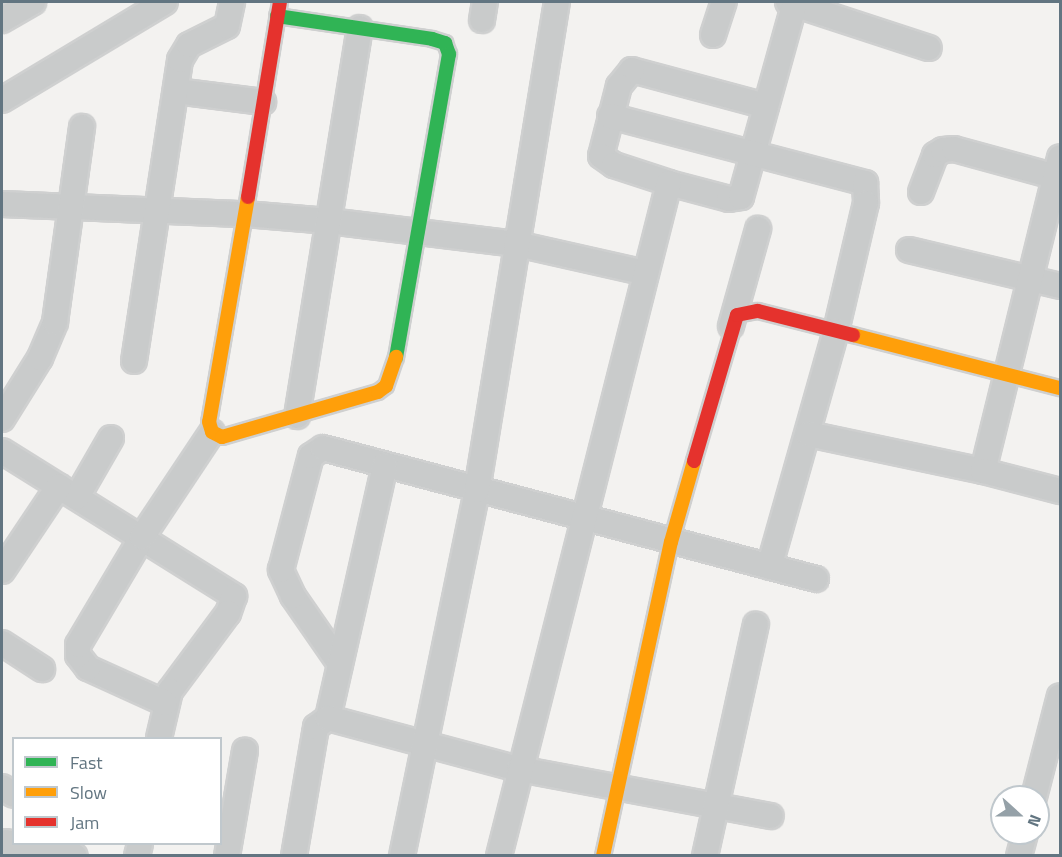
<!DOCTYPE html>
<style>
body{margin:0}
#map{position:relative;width:1062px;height:857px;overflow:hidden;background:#f3f2f0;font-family:"Titillium Web",sans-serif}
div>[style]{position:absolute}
.roads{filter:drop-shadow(2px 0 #cfd0d0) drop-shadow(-2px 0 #cfd0d0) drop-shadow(0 2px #cfd0d0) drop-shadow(0 -2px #cfd0d0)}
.street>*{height:24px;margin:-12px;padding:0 12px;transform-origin:12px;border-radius:12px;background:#c9cbcb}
.fast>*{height:14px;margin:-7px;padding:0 7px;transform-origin:7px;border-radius:7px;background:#30b455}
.slow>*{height:14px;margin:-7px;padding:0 7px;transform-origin:7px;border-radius:7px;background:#ff9f0a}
.jam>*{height:14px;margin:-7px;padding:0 7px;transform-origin:7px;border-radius:7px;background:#e5322d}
span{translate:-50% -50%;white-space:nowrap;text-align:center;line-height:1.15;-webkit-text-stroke:6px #fff;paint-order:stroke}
.frame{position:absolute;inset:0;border:3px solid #627581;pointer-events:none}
.legend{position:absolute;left:12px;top:737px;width:210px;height:108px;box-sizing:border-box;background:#fff;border:2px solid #c0c8cd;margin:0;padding:8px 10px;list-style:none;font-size:18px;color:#627581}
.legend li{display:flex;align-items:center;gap:12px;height:30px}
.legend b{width:30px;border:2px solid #c0c8cd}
.north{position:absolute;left:990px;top:785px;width:60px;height:60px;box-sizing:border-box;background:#fff;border:2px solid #c0c8cd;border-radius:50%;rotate:111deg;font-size:16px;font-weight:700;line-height:24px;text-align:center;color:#627581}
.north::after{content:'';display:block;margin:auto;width:21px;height:27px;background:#95a1a8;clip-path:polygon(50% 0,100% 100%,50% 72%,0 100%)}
</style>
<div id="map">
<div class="roads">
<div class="street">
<i style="left:788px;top:2px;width:148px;rotate:18.1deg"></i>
<i style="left:2px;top:20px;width:36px;rotate:-30deg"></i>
<i style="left:482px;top:20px;width:18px;rotate:-81deg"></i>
<i style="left:713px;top:35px;width:35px;rotate:-72deg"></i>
<i style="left:176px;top:91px;width:88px;rotate:7.2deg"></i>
<i style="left:2px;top:100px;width:190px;rotate:-31deg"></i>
<i style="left:766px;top:106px;width:139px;rotate:-165deg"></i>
<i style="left:632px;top:70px;width:21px;rotate:129deg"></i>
<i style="left:619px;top:86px;width:72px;rotate:104.4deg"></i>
<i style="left:601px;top:156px;width:16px;rotate:35deg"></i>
<i style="left:614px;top:165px;width:58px;rotate:18.1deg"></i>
<i style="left:669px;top:183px;width:62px;rotate:14.9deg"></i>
<i style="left:729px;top:199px;width:12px;rotate:-9deg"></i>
<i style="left:741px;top:197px;width:202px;rotate:-74.5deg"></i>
<i style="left:610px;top:116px;width:264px;rotate:14.7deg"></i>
<i style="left:865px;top:183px;width:20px;rotate:87deg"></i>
<i style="left:866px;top:203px;width:131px;rotate:103.2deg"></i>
<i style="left:836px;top:331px;width:245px;rotate:105.8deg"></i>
<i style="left:921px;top:192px;width:40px;rotate:-69deg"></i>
<i style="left:935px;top:155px;width:9px;rotate:-32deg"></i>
<i style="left:943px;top:150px;width:11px;rotate:-5deg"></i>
<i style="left:954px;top:149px;width:110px;rotate:15.3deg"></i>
<i style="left:2px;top:204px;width:243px;rotate:2.4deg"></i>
<i style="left:245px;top:214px;width:84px;rotate:4.8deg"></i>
<i style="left:329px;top:221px;width:189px;rotate:7deg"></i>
<i style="left:517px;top:244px;width:132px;rotate:12.7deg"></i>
<i style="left:909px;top:250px;width:155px;rotate:13.4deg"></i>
<i style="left:731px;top:326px;width:101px;rotate:-74.4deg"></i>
<i style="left:134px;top:361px;width:304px;rotate:-81.3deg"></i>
<i style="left:180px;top:60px;width:17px;rotate:-59deg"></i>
<i style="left:189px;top:45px;width:42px;rotate:-26.6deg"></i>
<i style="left:227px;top:26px;width:25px;rotate:-78deg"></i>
<i style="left:297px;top:416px;width:393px;rotate:-80.8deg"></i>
<i style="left:2px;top:419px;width:72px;rotate:-58.1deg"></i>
<i style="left:40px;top:358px;width:39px;rotate:-67deg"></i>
<i style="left:55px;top:322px;width:197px;rotate:-82.1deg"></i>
<i style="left:808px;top:434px;width:179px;rotate:11.9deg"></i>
<i style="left:983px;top:471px;width:323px;rotate:-76.2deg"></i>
<i style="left:2px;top:451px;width:274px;rotate:32deg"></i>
<i style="left:234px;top:596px;width:18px;rotate:109deg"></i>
<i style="left:228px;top:613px;width:97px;rotate:126.6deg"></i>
<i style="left:170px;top:691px;width:48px;rotate:103.2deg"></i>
<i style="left:983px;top:471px;width:80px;rotate:14.6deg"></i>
<i style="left:77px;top:497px;width:68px;rotate:-60deg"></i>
<i style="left:2px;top:571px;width:102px;rotate:-56.2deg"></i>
<i style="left:2px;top:643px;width:48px;rotate:33deg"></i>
<i style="left:340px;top:664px;width:83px;rotate:-124.7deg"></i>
<i style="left:293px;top:596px;width:29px;rotate:-115deg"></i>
<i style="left:281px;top:570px;width:118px;rotate:-75.3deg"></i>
<i style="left:311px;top:456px;width:14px;rotate:-34deg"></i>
<i style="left:323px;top:448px;width:510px;rotate:14.88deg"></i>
<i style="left:165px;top:703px;width:85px;rotate:-155.6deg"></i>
<i style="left:88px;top:668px;width:16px;rotate:-128deg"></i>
<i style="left:78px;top:655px;width:10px;rotate:-90deg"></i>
<i style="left:78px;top:645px;width:126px;rotate:-59.3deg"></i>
<i style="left:142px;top:537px;width:126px;rotate:-56.3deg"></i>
<i style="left:328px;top:718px;width:259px;rotate:-77.3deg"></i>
<i style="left:2px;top:787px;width:14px;rotate:34deg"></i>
<i style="left:1034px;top:797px;width:104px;rotate:-75.6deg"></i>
<i style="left:6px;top:842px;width:70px;rotate:11.5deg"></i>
<i style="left:137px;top:856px;width:12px;rotate:-76deg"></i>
<i style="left:227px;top:856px;width:107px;rotate:-80.3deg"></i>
<i style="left:294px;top:856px;width:131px;rotate:-80.3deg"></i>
<i style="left:316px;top:727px;width:15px;rotate:-37deg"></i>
<i style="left:328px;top:718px;width:198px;rotate:15deg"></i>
<i style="left:519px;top:769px;width:256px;rotate:10.6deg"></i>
<i style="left:402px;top:856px;width:374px;rotate:-78.4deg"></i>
<i style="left:477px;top:490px;width:495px;rotate:-80.7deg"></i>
<i style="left:499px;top:856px;width:694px;rotate:-75.82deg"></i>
<i style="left:705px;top:856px;width:237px;rotate:-77.6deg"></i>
<i style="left:1019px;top:856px;width:24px;rotate:-75deg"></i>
</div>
<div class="fast">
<i style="left:277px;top:16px;width:157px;rotate:8.4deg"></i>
<i style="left:432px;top:39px;width:14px;rotate:17deg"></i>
<i style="left:445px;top:43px;width:12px;rotate:70deg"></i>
<i style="left:449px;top:54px;width:308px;rotate:99.9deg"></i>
</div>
<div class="slow">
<i style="left:248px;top:197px;width:228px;rotate:99.8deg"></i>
<i style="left:209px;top:422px;width:10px;rotate:73deg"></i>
<i style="left:212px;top:432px;width:11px;rotate:27deg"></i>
<i style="left:222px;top:437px;width:162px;rotate:-16.1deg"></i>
<i style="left:378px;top:392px;width:10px;rotate:-37deg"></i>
<i style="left:386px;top:386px;width:31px;rotate:-71deg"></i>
<i style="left:853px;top:335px;width:214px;rotate:14.4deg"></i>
<i style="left:603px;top:856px;width:321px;rotate:-77.8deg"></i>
<i style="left:671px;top:542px;width:84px;rotate:-74.1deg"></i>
</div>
<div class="jam">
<i style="left:248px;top:197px;width:198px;rotate:-80.7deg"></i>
<i style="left:694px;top:461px;width:152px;rotate:-73.6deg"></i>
<i style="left:737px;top:315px;width:21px;rotate:-11deg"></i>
<i style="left:758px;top:311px;width:98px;rotate:14.2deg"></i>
</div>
</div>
<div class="frame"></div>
<ul class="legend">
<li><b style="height:8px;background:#30b455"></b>Fast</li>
<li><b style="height:8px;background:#ff9f0a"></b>Slow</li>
<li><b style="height:8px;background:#e5322d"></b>Jam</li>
</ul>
<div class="north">N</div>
</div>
